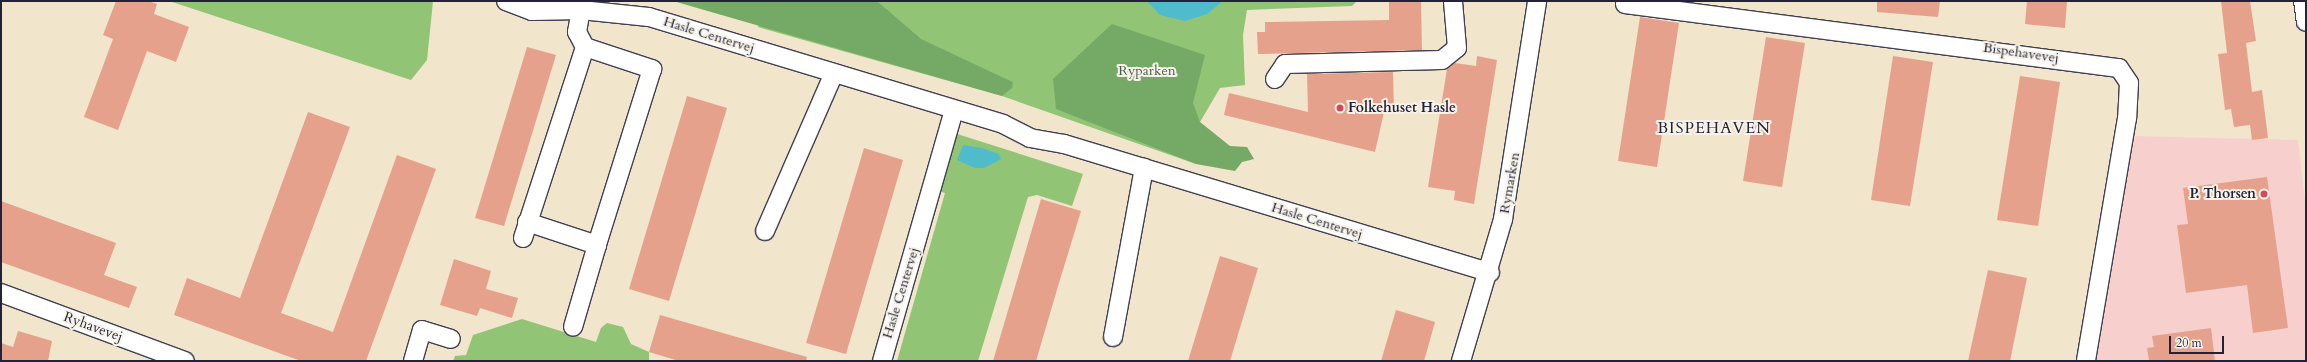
<!DOCTYPE html>
<style>
body{margin:0}
#map{position:relative;width:2307px;height:362px;overflow:hidden;background:#f1e5cb;font-family:Cardo,serif}
div>[style]{position:absolute}
.built>*{inset:0;background:#f7d0ce}
.green>*{inset:0;background:#92c475}
.forest>*{inset:0;background:#75aa66}
.water>*{inset:0;background:#4fbbcb}
.building>*{inset:0;background:#e6a18d}
.roads{filter:drop-shadow(1px 0 #413f51) drop-shadow(-1px 0 #413f51) drop-shadow(0 1px #413f51) drop-shadow(0 -1px #413f51)}
.minor>*{height:18px;margin:-9px;padding:0 9px;transform-origin:9px;border-radius:9px;background:#fff}
.dots>*{width:11px;height:11px;translate:-50% -50%;box-sizing:border-box;border:2px solid #f7f3e8;border-radius:50%}
span{translate:-50% -50%;white-space:nowrap;text-align:center;line-height:1.15;-webkit-text-stroke:4px #f7f3e8;paint-order:stroke}
.street-label{font-size:14px;color:#22223b}
.park-label{font-size:14px;color:#495b4f}
.poi-label{font-size:14px;color:#22223b;font-weight:700}
.left{translate:0 -50%;text-align:left}
.right{translate:-100% -50%;text-align:right}
.quarter-label{font-size:16px;color:#22223b;letter-spacing:1px}
.frame{position:absolute;inset:0;border:2px solid #22223b;pointer-events:none}
.scale{position:absolute;left:2169px;top:336px;width:55px;height:18px;box-sizing:border-box;border:2px solid #22223b;border-top:0;padding-left:5px;font-size:12px;line-height:14px;white-space:nowrap;color:#22223b;-webkit-text-stroke:3px #f7f3e8;paint-order:stroke}
</style>
<div id="map">
<div class="built">
<i style="clip-path:polygon(2131px 136px,2298px 140px,2306px 211px,2306px 361px,2094px 361px)"></i>
</div>
<div class="green">
<i style="clip-path:polygon(169px 1px,433px 1px,427px 60px,411px 80px)"></i>
<i style="clip-path:polygon(759px 1px,1357px 1px,1352px 6px,1247px 10px,1243px 35px,1245px 85px,1220px 88px,1200px 122px,1196px 164px,1002px 96px,758px 27px)"></i>
<i style="clip-path:polygon(954px 133px,1083px 174px,1072px 206px,1037px 195px,1028px 197px,978px 361px,897px 361px,945px 193px,938px 191px)"></i>
<i style="clip-path:polygon(522px 319px,596px 342px,601px 328px,607px 323px,623px 327px,631px 344px,649px 352px,649px 361px,453px 361px,455px 356px,466px 355px,473px 335px)"></i>
</div>
<div class="forest">
<i style="clip-path:polygon(673px 1px,877px 1px,921px 39px,1004px 78px,1013px 82px,1012px 88px,1002px 96px)"></i>
<i style="clip-path:polygon(1112px 24px,1205px 55px,1193px 103px,1200px 122px,1230px 146px,1247px 147px,1254px 159px,1242px 162px,1235px 171px,1196px 164px,1056px 109px,1053px 79px)"></i>
</div>
<div class="water">
<i style="clip-path:polygon(1147px 1px,1223px 1px,1207px 14px,1185px 21px,1160px 15px)"></i>
<i style="clip-path:polygon(963px 145px,982px 148px,999px 154px,1001px 159px,984px 168px,975px 168px,957px 160px)"></i>
</div>
<div class="building">
<i style="clip-path:polygon(116px 1px,148px 1px,157px 4px,154px 14px,189px 27px,176px 62px,147px 51px,118px 130px,84px 117px,113px 39px,103px 35px)"></i>
<i style="clip-path:polygon(1389px 1px,1421px 1px,1422px 50px,1258px 54px,1257px 32px,1265px 32px,1265px 22px,1389px 20px)"></i>
<i style="clip-path:polygon(1877px 1px,1940px 1px,1938px 17px,1877px 12px)"></i>
<i style="clip-path:polygon(2027px 1px,2067px 1px,2065px 28px,2025px 24px)"></i>
<i style="clip-path:polygon(2221px 1px,2250px 1px,2256px 41px,2246px 43px,2252px 92px,2262px 90px,2268px 138px,2252px 140px,2250px 125px,2234px 127px,2231px 109px,2225px 110px,2218px 54px,2227px 53px)"></i>
<i style="clip-path:polygon(1640px 17px,1679px 23px,1657px 167px,1618px 161px)"></i>
<i style="clip-path:polygon(1766px 37px,1805px 43px,1782px 187px,1743px 181px)"></i>
<i style="clip-path:polygon(527px 47px,556px 55px,504px 226px,475px 218px)"></i>
<i style="clip-path:polygon(1477px 56px,1497px 60px,1474px 204px,1454px 200px,1455px 191px,1428px 187px,1447px 69px,1455px 63px,1476px 66px)"></i>
<i style="clip-path:polygon(1893px 56px,1933px 62px,1910px 206px,1871px 200px)"></i>
<i style="clip-path:polygon(1393px 72px,1394px 111px,1384px 112px,1375px 152px,1224px 115px,1229px 93px,1308px 112px,1307px 74px)"></i>
<i style="clip-path:polygon(2020px 76px,2060px 82px,2038px 226px,1997px 220px)"></i>
<i style="clip-path:polygon(687px 96px,727px 108px,669px 301px,629px 289px)"></i>
<i style="clip-path:polygon(308px 112px,350px 127px,281px 313px,333px 332px,397px 155px,436px 169px,366px 361px,301px 361px,174px 315px,187px 278px,240px 298px)"></i>
<i style="clip-path:polygon(864px 148px,903px 160px,846px 354px,806px 343px)"></i>
<i style="clip-path:polygon(2267px 177px,2288px 328px,2253px 333px,2247px 285px,2186px 293px,2177px 225px,2188px 224px,2183px 188px)"></i>
<i style="clip-path:polygon(1041px 199px,1081px 211px,1059px 283px,1036px 361px,993px 361px)"></i>
<i style="clip-path:polygon(1px 201px,116px 243px,104px 275px,137px 287px,129px 308px,1px 262px)"></i>
<i style="clip-path:polygon(1220px 256px,1258px 268px,1230px 361px,1188px 361px)"></i>
<i style="clip-path:polygon(454px 259px,491px 271px,486px 289px,518px 298px,512px 318px,480px 308px,477px 316px,440px 305px)"></i>
<i style="clip-path:polygon(1988px 270px,2027px 278px,2010px 361px,1968px 361px)"></i>
<i style="clip-path:polygon(1396px 310px,1435px 322px,1424px 361px,1381px 361px)"></i>
<i style="clip-path:polygon(660px 315px,807px 357px,806px 361px,679px 361px,649px 352px)"></i>
<i style="clip-path:polygon(2211px 328px,2215px 361px,2149px 361px,2147px 348px,2154px 347px,2152px 336px)"></i>
<i style="clip-path:polygon(18px 331px,52px 341px,48px 361px,1px 361px,1px 343px,13px 347px)"></i>
</div>
<div class="roads">
<div class="minor">
<i style="left:506px;top:1px;width:28px;rotate:21deg"></i>
<i style="left:532px;top:11px;width:49px;rotate:-1.2deg"></i>
<i style="left:581px;top:10px;width:68px;rotate:5.9deg"></i>
<i style="left:649px;top:17px;width:370px;rotate:16.8deg"></i>
<i style="left:1003px;top:124px;width:30px;rotate:27deg"></i>
<i style="left:1030px;top:138px;width:35px;rotate:10deg"></i>
<i style="left:1064px;top:144px;width:445px;rotate:16.8deg"></i>
<i style="left:2303px;top:1px;width:21px;rotate:82deg"></i>
<i style="left:1625px;top:4px;width:498px;rotate:7.4deg"></i>
<i style="left:2119px;top:68px;width:18px;rotate:56deg"></i>
<i style="left:2129px;top:83px;width:35px;rotate:93deg"></i>
<i style="left:2127px;top:118px;width:246px;rotate:99.6deg"></i>
<i style="left:585px;top:47px;width:71px;rotate:18.2deg"></i>
<i style="left:652px;top:69px;width:184px;rotate:107.4deg"></i>
<i style="left:1275px;top:79px;width:18px;rotate:-56deg"></i>
<i style="left:1285px;top:64px;width:157px;rotate:-1.5deg"></i>
<i style="left:1442px;top:60px;width:19px;rotate:-39deg"></i>
<i style="left:1457px;top:48px;width:47px;rotate:-94.9deg"></i>
<i style="left:527px;top:222px;width:74px;rotate:18.2deg"></i>
<i style="left:597px;top:245px;width:85px;rotate:106.3deg"></i>
<i style="left:765px;top:231px;width:172px;rotate:-66.4deg"></i>
<i style="left:523px;top:238px;width:201px;rotate:-72deg"></i>
<i style="left:585px;top:47px;width:17px;rotate:-118deg"></i>
<i style="left:577px;top:32px;width:22px;rotate:-80deg"></i>
<i style="left:1px;top:293px;width:196px;rotate:20.3deg"></i>
<i style="left:1113px;top:337px;width:172px;rotate:-79.6deg"></i>
<i style="left:413px;top:361px;width:32px;rotate:-74deg"></i>
<i style="left:422px;top:330px;width:30px;rotate:17deg"></i>
<i style="left:882px;top:361px;width:261px;rotate:-74deg"></i>
<i style="left:1461px;top:361px;width:148px;rotate:-73.5deg"></i>
<i style="left:1503px;top:219px;width:221px;rotate:-81.1deg"></i>
</div>
</div>
<div class="dots">
<i style="left:1340px;top:108px;background:#d1495b"></i>
<i style="left:2264px;top:194px;background:#d1495b"></i>
</div>
<div class="street-label">
<span style="left:709px;top:35px;rotate:17deg">Hasle Centervej</span>
<span style="left:2021px;top:53px;rotate:8deg">Bispehavevej</span>
<span style="left:1510px;top:183px;rotate:-80deg">Rymarken</span>
<span style="left:1317px;top:221px;rotate:17deg">Hasle Centervej</span>
<span style="left:901px;top:293px;rotate:-73deg">Hasle Centervej</span>
<span style="left:93px;top:327px;rotate:20deg">Ryhavevej</span>
</div>
<div class="park-label">
<span style="left:1147px;top:71px">Ryparken</span>
</div>
<div class="poi-label">
<span class="left" style="left:1348px;top:108px">Folkehuset Hasle</span>
<span class="right" style="left:2256px;top:194px">P. Thorsen</span>
</div>
<div class="quarter-label">
<span style="left:1714px;top:128px">BISPEHAVEN</span>
</div>
<div class="frame"></div>
<div class="scale">20 m</div>
</div>
